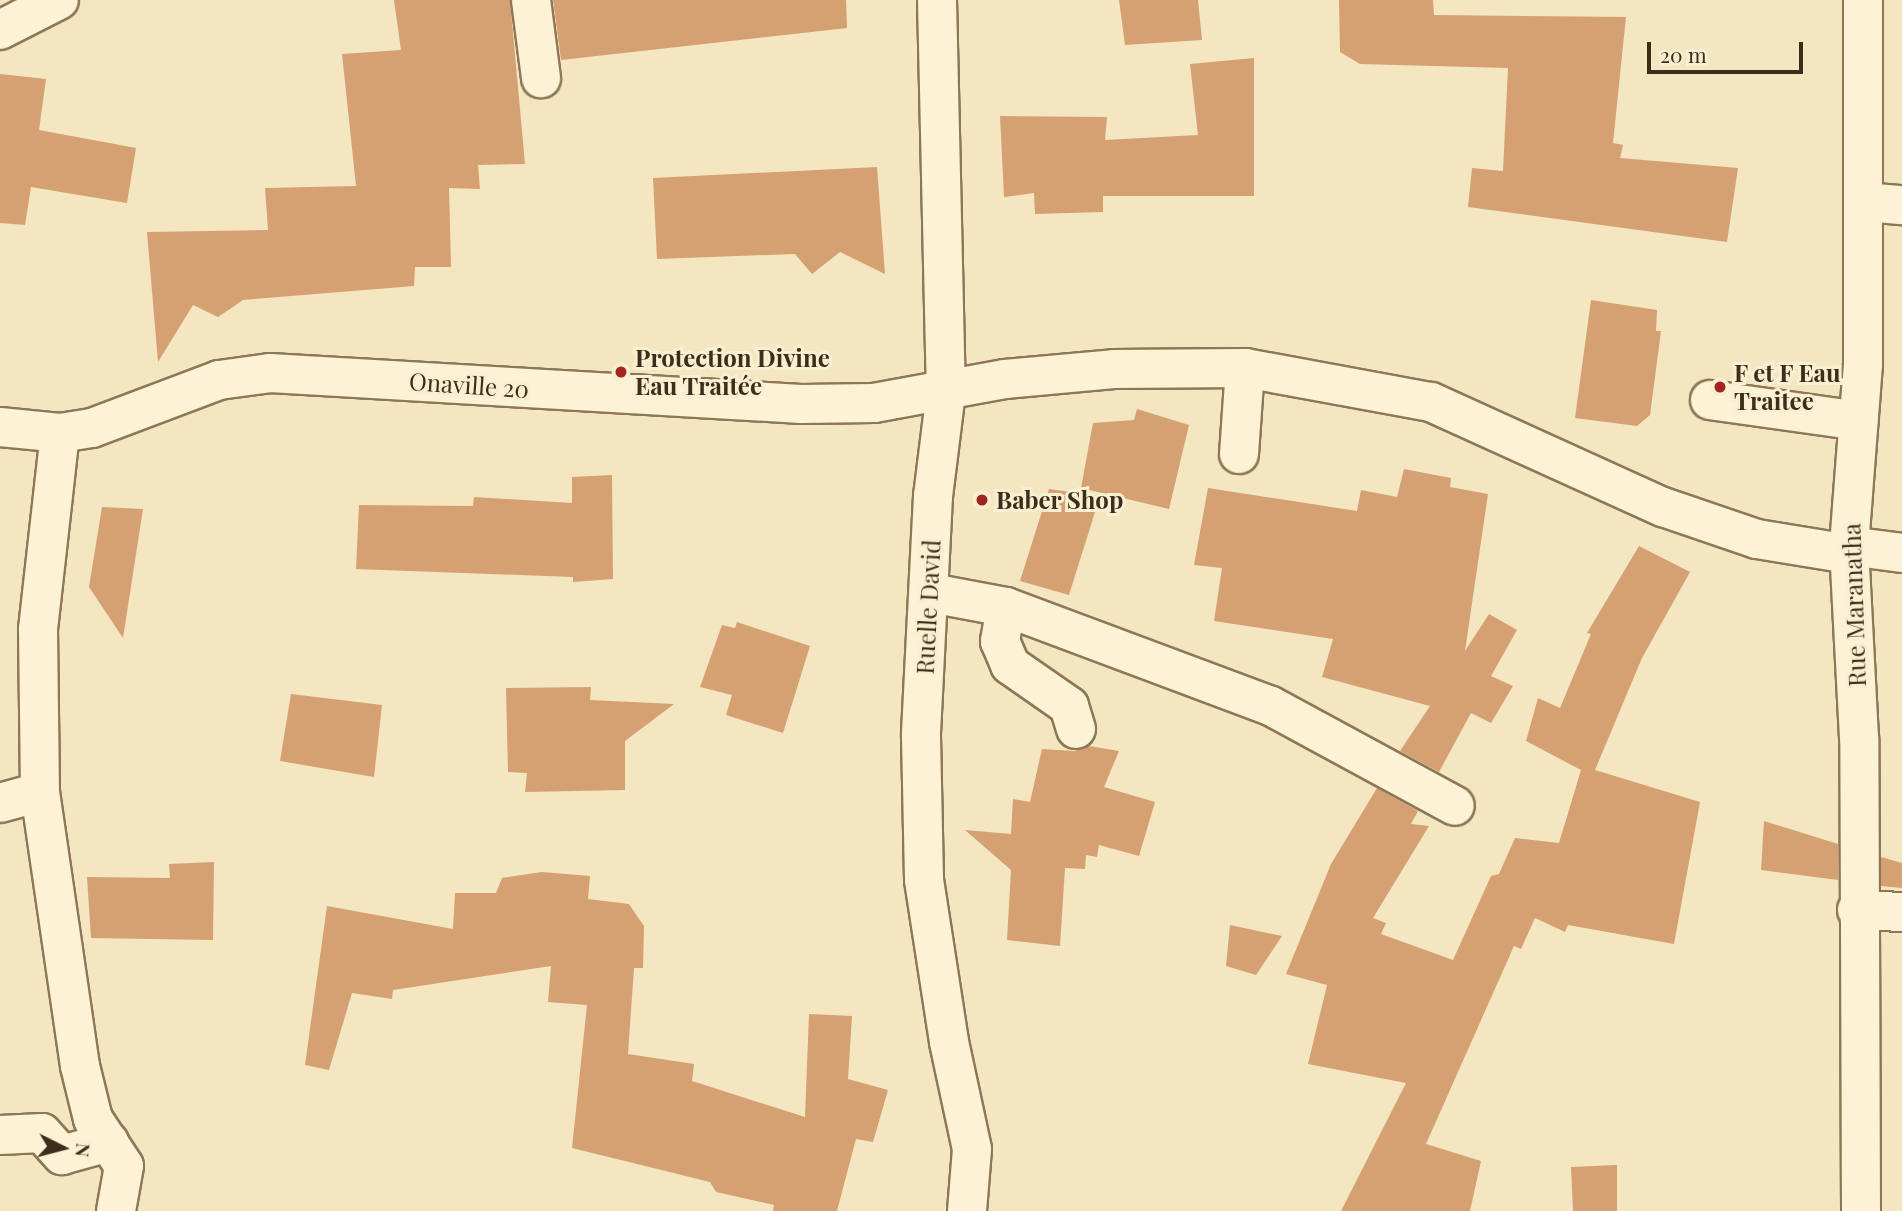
<!DOCTYPE html>
<meta charset="utf-8">
<style>
body{margin:0}
#map{position:relative;width:1902px;height:1211px;overflow:hidden;background:#f3e6c0;font-family:"Playfair Display",serif}
div>[style]{position:absolute}
.building>*{inset:0;background:#d5a072}
.roads{filter:drop-shadow(2px 0 #8e7756) drop-shadow(-2px 0 #8e7756) drop-shadow(0 2px #8e7756) drop-shadow(0 -2px #8e7756)}
.minor>*{height:38px;margin:-19px;padding:0 19px;transform-origin:19px;border-radius:19px;background:#fcf2d5}
.dots>*{width:19px;height:19px;translate:-50% -50%;box-sizing:border-box;border:4px solid #f9f0d1;border-radius:50%}
span{translate:-50% -50%;white-space:nowrap;text-align:center;line-height:1.15;-webkit-text-stroke:6px #f9f0d1;paint-order:stroke}
.poi-label{font-size:24px;color:#3c2d1c;font-weight:700}
.left{translate:0 -50%;text-align:left}
.street-label{font-size:24px;color:#3c2d1c}
.north{position:absolute;left:28px;top:1113px;width:70px;height:70px;-webkit-text-stroke:5px #f9f0d1;paint-order:stroke;rotate:96deg;font-size:19px;font-weight:700;line-height:28px;text-align:center;color:#3c2d1c}
.north::after{content:'';display:block;margin:auto;width:24px;height:32px;background:#3c2d1c;clip-path:polygon(50% 0,100% 100%,50% 72%,0 100%)}
.scale{position:absolute;left:1647px;top:42px;width:156px;height:32px;box-sizing:border-box;border:4px solid #3c2d1c;border-top:0;padding-left:9px;font-size:21px;line-height:24px;white-space:nowrap;color:#3c2d1c;-webkit-text-stroke:5px #f9f0d1;paint-order:stroke}
</style>
<div id="map">
<div class="building">
<i style="clip-path:polygon(394px 0,510px 0,525px 164px,478px 165px,480px 189px,449px 188px,451px 267px,415px 267px,414px 286px,243px 300px,218px 317px,193px 305px,158px 362px,147px 232px,268px 230px,265px 188px,356px 186px,342px 54px,401px 50px)"></i>
<i style="clip-path:polygon(553px 0,846px 0,847px 28px,561px 60px)"></i>
<i style="clip-path:polygon(1119px 0,1198px 0,1202px 40px,1125px 45px)"></i>
<i style="clip-path:polygon(1339px 0,1433px 0,1434px 15px,1626px 17px,1613px 143px,1623px 145px,1620px 158px,1738px 168px,1727px 242px,1468px 207px,1472px 168px,1503px 171px,1508px 68px,1360px 64px,1340px 52px)"></i>
<i style="clip-path:polygon(1254px 58px,1254px 196px,1103px 196px,1103px 212px,1035px 214px,1034px 193px,1004px 197px,1000px 116px,1107px 117px,1105px 140px,1198px 135px,1190px 64px)"></i>
<i style="clip-path:polygon(0 74px,46px 79px,39px 130px,136px 148px,127px 203px,31px 187px,25px 225px,0 223px)"></i>
<i style="clip-path:polygon(877px 167px,885px 274px,840px 252px,812px 274px,795px 254px,657px 259px,653px 178px)"></i>
<i style="clip-path:polygon(1591px 300px,1657px 310px,1656px 331px,1661px 331px,1650px 415px,1637px 426px,1575px 418px)"></i>
<i style="clip-path:polygon(1137px 409px,1189px 425px,1169px 509px,1081px 488px,1093px 423px,1134px 420px)"></i>
<i style="clip-path:polygon(1404px 469px,1451px 478px,1450px 487px,1488px 494px,1465px 651px,1489px 614px,1517px 630px,1491px 676px,1513px 686px,1491px 723px,1471px 713px,1439px 772px,1400px 751px,1430px 706px,1322px 677px,1333px 639px,1214px 621px,1222px 568px,1194px 565px,1208px 488px,1357px 511px,1361px 490px,1397px 497px)"></i>
<i style="clip-path:polygon(612px 475px,613px 579px,573px 582px,573px 577px,356px 569px,359px 505px,473px 506px,474px 497px,572px 503px,572px 477px)"></i>
<i style="clip-path:polygon(1049px 489px,1100px 496px,1069px 595px,1020px 581px)"></i>
<i style="clip-path:polygon(102px 507px,143px 509px,123px 638px,89px 587px)"></i>
<i style="clip-path:polygon(1639px 546px,1690px 572px,1642px 658px,1595px 770px,1700px 802px,1674px 944px,1568px 925px,1565px 932px,1535px 918px,1521px 949px,1514px 946px,1426px 1144px,1481px 1161px,1470px 1211px,1341px 1211px,1406px 1083px,1308px 1064px,1327px 985px,1286px 974px,1331px 864px,1377px 788px,1418px 811px,1411px 824px,1429px 826px,1373px 918px,1386px 923px,1381px 934px,1453px 960px,1491px 876px,1499px 874px,1515px 838px,1559px 843px,1581px 770px,1526px 741px,1538px 698px,1560px 708px,1591px 634px,1587px 633px)"></i>
<i style="clip-path:polygon(737px 622px,810px 646px,783px 733px,726px 715px,732px 695px,700px 687px,722px 625px,735px 628px)"></i>
<i style="clip-path:polygon(591px 687px,590px 700px,674px 704px,625px 741px,625px 790px,525px 792px,527px 773px,508px 772px,506px 688px)"></i>
<i style="clip-path:polygon(291px 694px,382px 705px,374px 777px,280px 761px)"></i>
<i style="clip-path:polygon(1089px 746px,1119px 751px,1104px 787px,1155px 802px,1139px 856px,1099px 845px,1097px 857px,1086px 855px,1085px 869px,1065px 868px,1060px 946px,1007px 940px,1011px 870px,965px 830px,1011px 834px,1013px 799px,1030px 802px,1042px 749px,1074px 751px)"></i>
<i style="clip-path:polygon(1764px 821px,1838px 844px,1838px 880px,1761px 870px)"></i>
<i style="clip-path:polygon(1881px 857px,1902px 863px,1902px 888px,1881px 886px)"></i>
<i style="clip-path:polygon(214px 862px,213px 940px,91px 938px,87px 877px,170px 878px,169px 864px)"></i>
<i style="clip-path:polygon(542px 872px,590px 876px,588px 899px,629px 904px,644px 926px,643px 968px,634px 968px,628px 1054px,694px 1064px,692px 1081px,805px 1117px,809px 1014px,852px 1016px,848px 1079px,888px 1090px,873px 1142px,856px 1139px,837px 1211px,773px 1211px,774px 1205px,716px 1192px,710px 1182px,572px 1148px,587px 1005px,548px 1002px,551px 966px,393px 990px,392px 999px,352px 993px,329px 1070px,305px 1065px,327px 906px,453px 929px,455px 893px,496px 893px,502px 878px)"></i>
<i style="clip-path:polygon(1230px 925px,1282px 936px,1256px 975px,1226px 966px)"></i>
<i style="clip-path:polygon(1617px 1165px,1617px 1211px,1573px 1211px,1571px 1167px)"></i>
</div>
<div class="roads">
<div class="minor">
<i style="left:531px;top:0;width:79px;rotate:82.7deg"></i>
<i style="left:937px;top:0;width:392px;rotate:88.7deg"></i>
<i style="left:946px;top:392px;width:105px;rotate:97.1deg"></i>
<i style="left:933px;top:496px;width:240px;rotate:92.9deg"></i>
<i style="left:921px;top:736px;width:144px;rotate:88.8deg"></i>
<i style="left:924px;top:880px;width:164px;rotate:81.2deg"></i>
<i style="left:949px;top:1042px;width:109px;rotate:77.9deg"></i>
<i style="left:972px;top:1149px;width:62px;rotate:94.6deg"></i>
<i style="left:0;top:30px;width:66px;rotate:-27deg"></i>
<i style="left:1865px;top:202px;width:37px;rotate:5deg"></i>
<i style="left:1710px;top:400px;width:150px;rotate:8deg"></i>
<i style="left:0;top:427px;width:60px;rotate:5.7deg"></i>
<i style="left:60px;top:433px;width:32px;rotate:-9deg"></i>
<i style="left:92px;top:428px;width:136px;rotate:-20.7deg"></i>
<i style="left:219px;top:380px;width:51px;rotate:-7.8deg"></i>
<i style="left:270px;top:373px;width:532px;rotate:3.34deg"></i>
<i style="left:801px;top:404px;width:73px;rotate:-0.8deg"></i>
<i style="left:874px;top:403px;width:133px;rotate:-10.4deg"></i>
<i style="left:1005px;top:379px;width:109px;rotate:-5.2deg"></i>
<i style="left:1114px;top:369px;width:131px;rotate:-0.4deg"></i>
<i style="left:1245px;top:368px;width:189px;rotate:10.4deg"></i>
<i style="left:1431px;top:402px;width:255px;rotate:24.4deg"></i>
<i style="left:1663px;top:507px;width:99px;rotate:18.8deg"></i>
<i style="left:1757px;top:539px;width:93px;rotate:9.3deg"></i>
<i style="left:60px;top:433px;width:197px;rotate:96.4deg"></i>
<i style="left:38px;top:629px;width:163px;rotate:89.3deg"></i>
<i style="left:40px;top:792px;width:277px;rotate:81.7deg"></i>
<i style="left:80px;top:1066px;width:55px;rotate:76.2deg"></i>
<i style="left:93px;top:1119px;width:56px;rotate:56.6deg"></i>
<i style="left:124px;top:1166px;width:46px;rotate:100.1deg"></i>
<i style="left:1239px;top:454px;width:86px;rotate:-86deg"></i>
<i style="left:1849px;top:546px;width:53px;rotate:7.5deg"></i>
<i style="left:931px;top:593px;width:76px;rotate:10.6deg"></i>
<i style="left:1006px;top:607px;width:283px;rotate:20.5deg"></i>
<i style="left:1271px;top:706px;width:209px;rotate:28.5deg"></i>
<i style="left:1006px;top:607px;width:35px;rotate:100deg"></i>
<i style="left:1000px;top:641px;width:26px;rotate:67deg"></i>
<i style="left:1010px;top:665px;width:72px;rotate:34.8deg"></i>
<i style="left:1069px;top:706px;width:24px;rotate:73deg"></i>
<i style="left:0;top:803px;width:41px;rotate:-15.4deg"></i>
<i style="left:1857px;top:910px;width:45px;rotate:2.5deg"></i>
<i style="left:0;top:1135px;width:42px;rotate:-2.7deg"></i>
<i style="left:42px;top:1133px;width:30px;rotate:48deg"></i>
<i style="left:62px;top:1155px;width:49px;rotate:-15.5deg"></i>
<i style="left:1861px;top:1211px;width:473px;rotate:-90.2deg"></i>
<i style="left:1859px;top:738px;width:192px;rotate:-93deg"></i>
<i style="left:1849px;top:546px;width:183px;rotate:-85.6deg"></i>
<i style="left:1863px;top:364px;width:364px;rotate:-90deg"></i>
</div>
</div>
<div class="dots">
<i style="left:621px;top:372px;background:#a4241f"></i>
<i style="left:1720px;top:387px;background:#a4241f"></i>
<i style="left:982px;top:500px;background:#a4241f"></i>
</div>
<div class="poi-label">
<span class="left" style="left:635px;top:372px">Protection Divine<br>Eau Traitée</span>
<span class="left" style="left:1734px;top:387px">F et F Eau<br>Traitee</span>
<span class="left" style="left:996px;top:500px">Baber Shop</span>
</div>
<div class="street-label">
<span style="left:469px;top:385px;rotate:4deg">Onaville 20</span>
<span style="left:1854px;top:605px;rotate:-92deg">Rue Maranatha</span>
<span style="left:928px;top:607px;rotate:-87deg">Ruelle David</span>
</div>
<div class="north">N</div>
<div class="scale">20 m</div>
</div>
